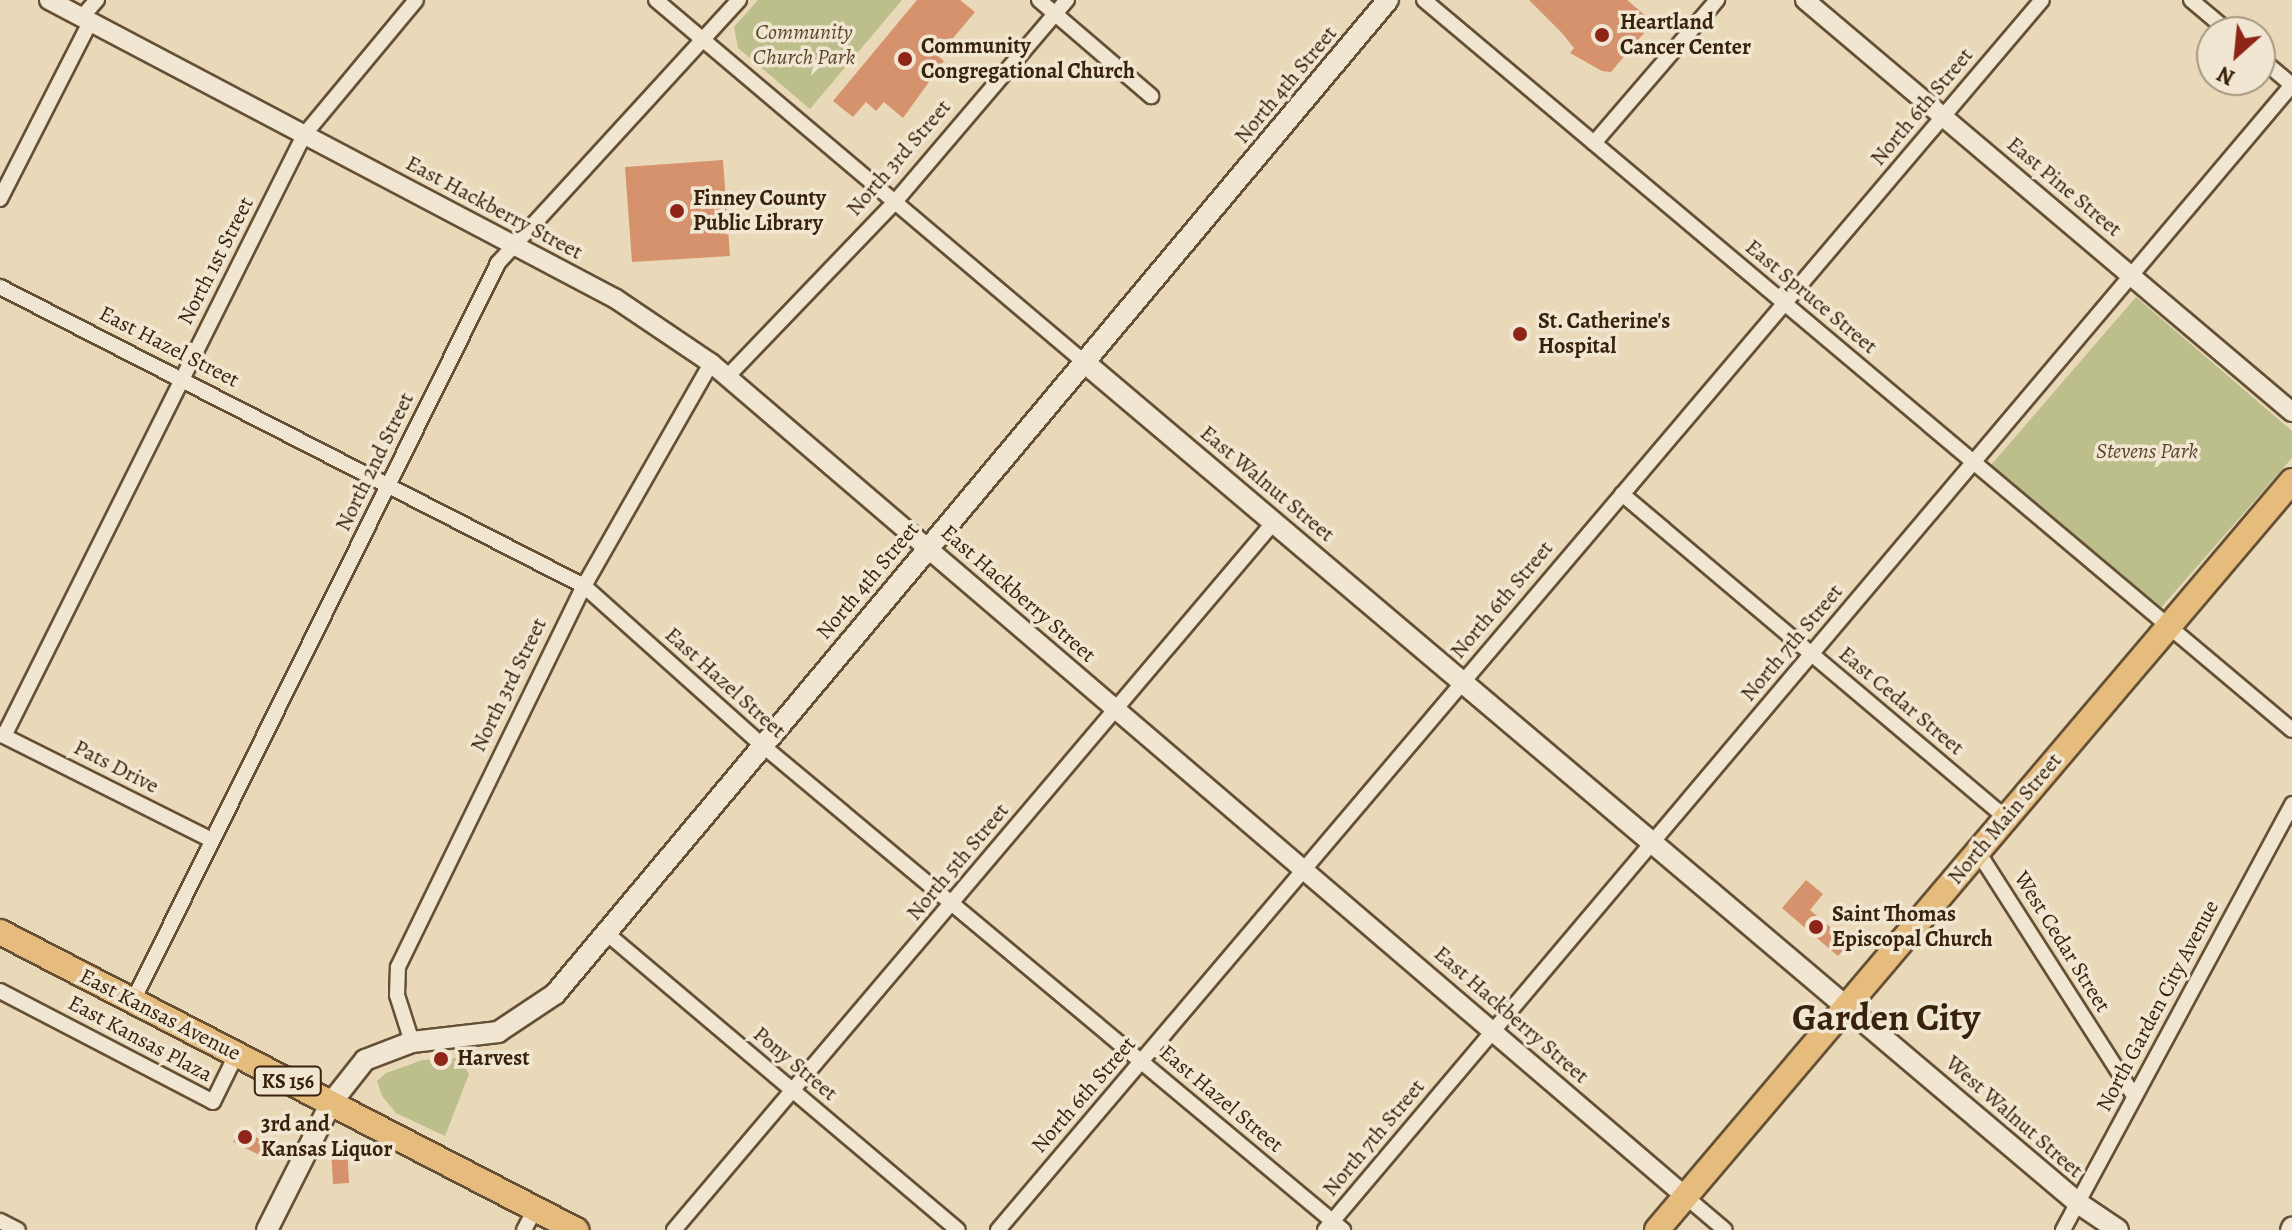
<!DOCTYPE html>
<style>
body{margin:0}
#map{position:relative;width:2292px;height:1230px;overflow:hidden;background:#ead9b8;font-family:Alegreya,serif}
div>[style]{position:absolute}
.green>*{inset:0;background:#bcbe8b}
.building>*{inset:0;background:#d5926c}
.roads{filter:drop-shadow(2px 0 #655036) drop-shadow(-2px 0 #655036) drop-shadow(0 2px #655036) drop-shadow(0 -2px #655036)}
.minor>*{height:14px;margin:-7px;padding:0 7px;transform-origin:7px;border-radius:7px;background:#f1e6d1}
.tertiary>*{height:18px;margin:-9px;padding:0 9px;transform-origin:9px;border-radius:9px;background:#f1e6d1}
.secondary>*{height:20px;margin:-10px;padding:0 10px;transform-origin:10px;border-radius:10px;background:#f1e6d1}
.primary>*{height:24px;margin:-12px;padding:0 12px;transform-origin:12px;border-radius:12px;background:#e5bc7c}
.dots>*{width:22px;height:22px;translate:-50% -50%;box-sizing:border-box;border:4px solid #f1e6d1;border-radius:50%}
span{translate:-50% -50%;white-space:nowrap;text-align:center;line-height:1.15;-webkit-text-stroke:7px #f1e6d1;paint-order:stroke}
.shield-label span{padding:2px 6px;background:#f1e6d1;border:2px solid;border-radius:6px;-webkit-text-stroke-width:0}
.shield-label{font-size:20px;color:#39220a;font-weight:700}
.poi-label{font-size:22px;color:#39220a;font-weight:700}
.left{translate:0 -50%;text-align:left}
.park-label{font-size:22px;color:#5a492a;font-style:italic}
.street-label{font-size:22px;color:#39220a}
.town-label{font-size:38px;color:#39220a;font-weight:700}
.north{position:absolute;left:2196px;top:16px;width:80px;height:80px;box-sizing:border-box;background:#f1e6d1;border:2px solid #a79881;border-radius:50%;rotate:207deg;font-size:22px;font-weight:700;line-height:32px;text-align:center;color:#39220a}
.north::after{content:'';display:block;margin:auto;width:28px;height:36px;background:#8f2418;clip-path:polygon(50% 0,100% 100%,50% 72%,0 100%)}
</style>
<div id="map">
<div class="green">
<i style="clip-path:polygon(758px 0,902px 0,810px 109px,738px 48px,734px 27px)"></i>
<i style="clip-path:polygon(2136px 297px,2292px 431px,2292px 458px,2159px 610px,1991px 465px)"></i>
<i style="clip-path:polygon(459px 1058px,469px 1074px,445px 1136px,396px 1113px,382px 1096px,377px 1081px,386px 1073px,423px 1060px)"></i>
</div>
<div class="building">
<i style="clip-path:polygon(917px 0,960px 0,975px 12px,938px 56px,944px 61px,903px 118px,884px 102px,876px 111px,866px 102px,853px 117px,833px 101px)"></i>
<i style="clip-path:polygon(1529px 0,1627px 0,1646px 16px,1636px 27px,1644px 33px,1611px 72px,1602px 71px,1570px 53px,1574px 48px,1562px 33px)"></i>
<i style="clip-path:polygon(723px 160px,730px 256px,632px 262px,625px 167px)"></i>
<i style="clip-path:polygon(1806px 880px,1823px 894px,1810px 910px,1849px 943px,1838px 956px,1782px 908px)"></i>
<i style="clip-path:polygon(239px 1129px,270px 1144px,264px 1157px,233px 1142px)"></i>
<i style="clip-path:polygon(347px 1148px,349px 1183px,333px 1184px,331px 1149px)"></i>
</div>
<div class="roads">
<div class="minor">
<i style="left:656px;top:0;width:561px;rotate:40.22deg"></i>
<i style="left:1039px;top:0;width:148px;rotate:40.6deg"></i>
<i style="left:1424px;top:0;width:1134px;rotate:40.06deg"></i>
<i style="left:2191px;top:0;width:50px;rotate:40.1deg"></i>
<i style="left:82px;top:17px;width:23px;rotate:-49deg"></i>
<i style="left:2260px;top:58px;width:42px;rotate:40.2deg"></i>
<i style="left:1594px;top:143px;width:189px;rotate:-49.3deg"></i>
<i style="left:0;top:199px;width:199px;rotate:-63deg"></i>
<i style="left:0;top:287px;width:656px;rotate:27.11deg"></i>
<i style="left:584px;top:586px;width:239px;rotate:41.8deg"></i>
<i style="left:762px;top:745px;width:757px;rotate:39.85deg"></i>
<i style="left:727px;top:377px;width:241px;rotate:-46.2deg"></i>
<i style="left:894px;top:203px;width:267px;rotate:-49.6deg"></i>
<i style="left:1622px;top:494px;width:502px;rotate:40.16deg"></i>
<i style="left:0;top:734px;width:237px;rotate:26.6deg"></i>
<i style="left:4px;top:736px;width:672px;rotate:-63.47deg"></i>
<i style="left:304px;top:135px;width:175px;rotate:-50.3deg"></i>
<i style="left:1978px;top:852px;width:290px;rotate:57.4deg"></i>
<i style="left:604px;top:931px;width:463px;rotate:40.2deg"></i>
<i style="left:0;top:991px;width:240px;rotate:27.5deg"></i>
<i style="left:213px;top:1102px;width:52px;rotate:-63.9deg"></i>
<i style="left:133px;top:1001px;width:823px;rotate:-63.68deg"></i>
<i style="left:498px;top:263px;width:357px;rotate:-47.5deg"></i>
<i style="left:412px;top:1042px;width:49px;rotate:-107.7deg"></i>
<i style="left:397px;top:995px;width:28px;rotate:-88deg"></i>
<i style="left:398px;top:967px;width:424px;rotate:-64deg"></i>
<i style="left:584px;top:586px;width:257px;rotate:-60.3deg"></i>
<i style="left:1685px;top:1196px;width:52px;rotate:40.4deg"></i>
<i style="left:0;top:1221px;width:20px;rotate:27deg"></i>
<i style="left:524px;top:1230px;width:24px;rotate:-62deg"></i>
<i style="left:674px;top:1230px;width:928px;rotate:-49.72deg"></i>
<i style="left:998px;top:1230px;width:1613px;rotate:-49.68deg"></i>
<i style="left:1325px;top:1230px;width:1499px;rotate:-49.82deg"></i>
<i style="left:2063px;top:1230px;width:484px;rotate:-61.7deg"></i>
</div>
<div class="tertiary">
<i style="left:49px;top:0;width:641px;rotate:27.8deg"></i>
<i style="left:616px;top:299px;width:115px;rotate:34deg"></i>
<i style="left:711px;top:363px;width:1282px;rotate:40.54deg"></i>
<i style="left:1805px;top:0;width:638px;rotate:40.23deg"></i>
<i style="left:2290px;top:1230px;width:4px;rotate:-63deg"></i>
</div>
<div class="secondary">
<i style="left:1084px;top:362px;width:1302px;rotate:40.23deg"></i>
<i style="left:2078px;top:1203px;width:48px;rotate:34deg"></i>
<i style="left:267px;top:1230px;width:142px;rotate:-63.3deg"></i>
<i style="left:331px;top:1103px;width:55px;rotate:-51.7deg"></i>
<i style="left:365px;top:1060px;width:50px;rotate:-21deg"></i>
<i style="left:412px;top:1042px;width:87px;rotate:-6.6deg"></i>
<i style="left:498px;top:1032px;width:69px;rotate:-33.7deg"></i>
<i style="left:555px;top:994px;width:1297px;rotate:-50.04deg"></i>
</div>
<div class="primary">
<i style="left:0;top:932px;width:649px;rotate:27.36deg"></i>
<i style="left:1657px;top:1230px;width:982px;rotate:-49.71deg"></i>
</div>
</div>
<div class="dots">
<i style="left:1602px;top:35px;background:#8f2418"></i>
<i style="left:905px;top:59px;background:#8f2418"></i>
<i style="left:677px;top:211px;background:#8f2418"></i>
<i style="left:1520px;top:334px;background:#8f2418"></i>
<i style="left:1816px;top:927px;background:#8f2418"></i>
<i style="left:441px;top:1059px;background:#8f2418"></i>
<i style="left:245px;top:1137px;background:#8f2418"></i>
</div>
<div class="shield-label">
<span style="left:288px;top:1081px">KS 156</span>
</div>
<div class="poi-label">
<span class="left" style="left:1620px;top:35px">Heartland<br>Cancer Center</span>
<span class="left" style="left:921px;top:59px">Community<br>Congregational Church</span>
<span class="left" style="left:693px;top:211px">Finney County<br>Public Library</span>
<span class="left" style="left:1538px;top:334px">St. Catherine's<br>Hospital</span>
<span class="left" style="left:1832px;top:927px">Saint Thomas<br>Episcopal Church</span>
<span class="left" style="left:457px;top:1059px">Harvest</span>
<span class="left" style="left:261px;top:1137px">3rd and<br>Kansas Liquor</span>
</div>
<div class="park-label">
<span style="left:804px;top:45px">Community<br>Church Park</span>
<span style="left:2147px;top:452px">Stevens Park</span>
</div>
<div class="street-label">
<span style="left:1286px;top:85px;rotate:-50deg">North 4th Street</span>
<span style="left:1922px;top:107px;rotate:-50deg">North 6th Street</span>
<span style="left:899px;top:158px;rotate:-49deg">North 3rd Street</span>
<span style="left:2064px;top:187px;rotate:40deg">East Pine Street</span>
<span style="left:494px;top:208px;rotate:28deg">East Hackberry Street</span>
<span style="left:216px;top:261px;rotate:-63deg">North 1st Street</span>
<span style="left:1811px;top:297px;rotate:40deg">East Spruce Street</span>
<span style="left:169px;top:347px;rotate:27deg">East Hazel Street</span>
<span style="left:375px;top:462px;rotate:-64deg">North 2nd Street</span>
<span style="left:1267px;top:484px;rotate:40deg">East Walnut Street</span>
<span style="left:868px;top:581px;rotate:-50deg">North 4th Street</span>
<span style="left:1018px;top:594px;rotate:41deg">East Hackberry Street</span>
<span style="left:1502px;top:600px;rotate:-50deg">North 6th Street</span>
<span style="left:1792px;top:643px;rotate:-50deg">North 7th Street</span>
<span style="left:725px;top:683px;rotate:42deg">East Hazel Street</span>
<span style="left:509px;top:685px;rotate:-64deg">North 3rd Street</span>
<span style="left:1901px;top:701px;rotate:40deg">East Cedar Street</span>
<span style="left:116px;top:767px;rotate:27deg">Pats Drive</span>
<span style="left:2005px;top:819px;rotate:-50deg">North Main Street</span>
<span style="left:958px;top:862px;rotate:-50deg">North 5th Street</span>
<span style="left:2062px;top:942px;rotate:58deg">West Cedar Street</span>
<span style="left:2158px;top:1006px;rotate:-62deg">North Garden City Avenue</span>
<span style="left:160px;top:1015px;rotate:27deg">East Kansas Avenue</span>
<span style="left:1511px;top:1015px;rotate:41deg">East Hackberry Street</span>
<span style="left:140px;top:1039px;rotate:28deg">East Kansas Plaza</span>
<span style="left:795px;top:1064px;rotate:40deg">Pony Street</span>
<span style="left:1084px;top:1095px;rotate:-49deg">North 6th Street</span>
<span style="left:1221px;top:1099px;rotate:40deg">East Hazel Street</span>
<span style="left:2014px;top:1117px;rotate:41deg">West Walnut Street</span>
<span style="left:1374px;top:1138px;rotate:-50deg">North 7th Street</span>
</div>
<div class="town-label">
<span style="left:1886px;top:1018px">Garden City</span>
</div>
<div class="north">N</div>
</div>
